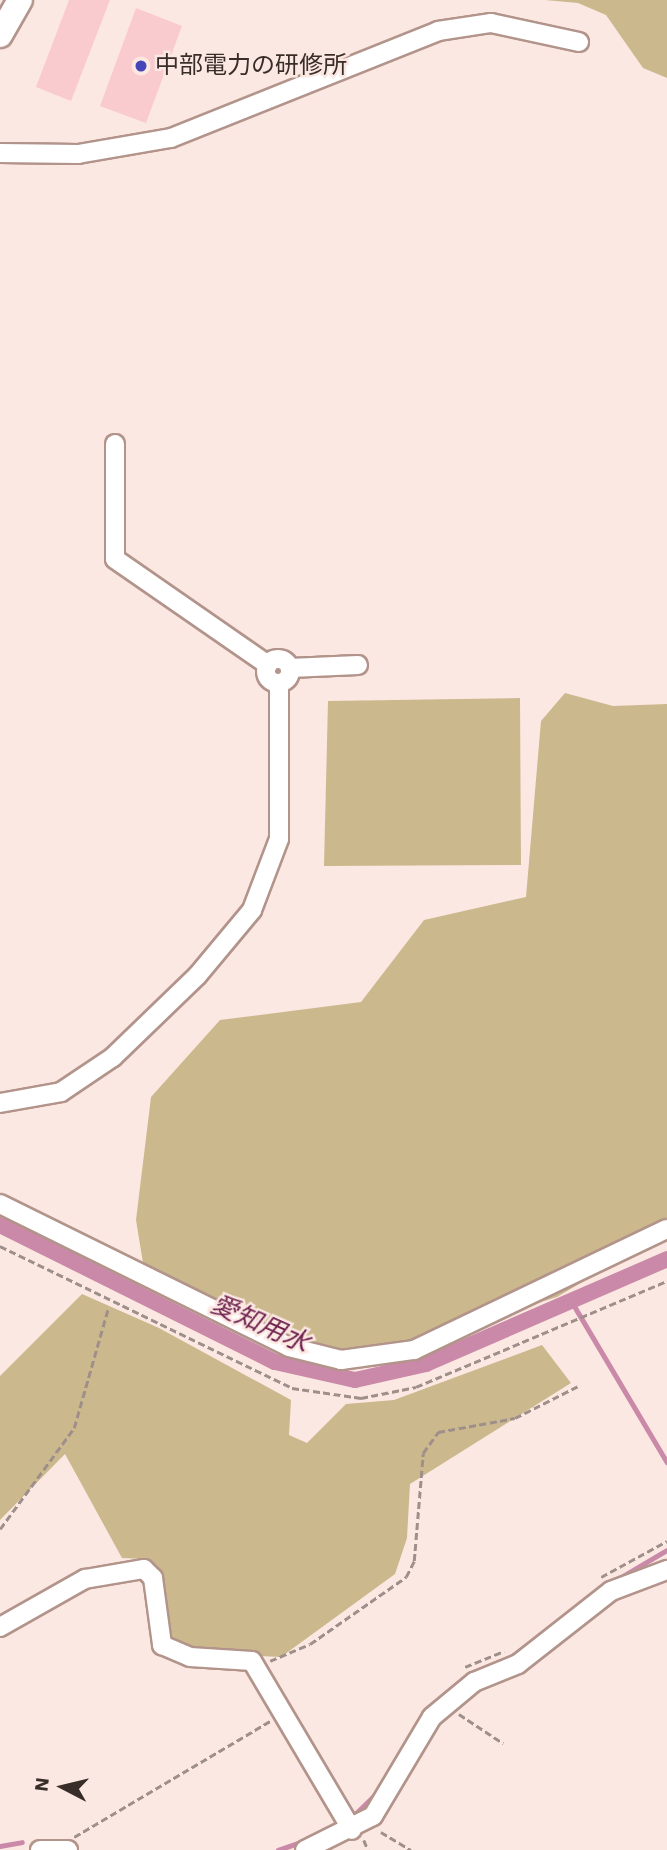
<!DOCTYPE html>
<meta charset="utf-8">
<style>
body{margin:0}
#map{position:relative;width:667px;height:1850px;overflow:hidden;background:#fce8e2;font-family:"Work Sans","Noto Sans JP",sans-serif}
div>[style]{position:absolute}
.green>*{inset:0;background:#ccb88d}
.stream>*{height:4.5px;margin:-2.25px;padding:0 2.25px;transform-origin:2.25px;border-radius:2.25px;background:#ca89a8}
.canal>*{height:16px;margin:-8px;padding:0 8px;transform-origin:8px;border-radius:8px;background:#ca89a8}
.building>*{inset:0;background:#f9cace}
.path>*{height:2.5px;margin-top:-1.25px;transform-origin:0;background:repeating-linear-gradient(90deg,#9f8f8a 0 7px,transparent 0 10.5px)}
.roads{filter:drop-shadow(2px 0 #b2948b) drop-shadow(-2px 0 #b2948b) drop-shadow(0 2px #b2948b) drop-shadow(0 -2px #b2948b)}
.minor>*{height:18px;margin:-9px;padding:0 9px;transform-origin:9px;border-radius:9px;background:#fff}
.minor>.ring{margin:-9px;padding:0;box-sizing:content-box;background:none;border:18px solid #fff;border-radius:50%}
.secondary>*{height:24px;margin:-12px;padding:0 12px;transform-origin:12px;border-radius:12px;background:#fff}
.dots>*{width:19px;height:19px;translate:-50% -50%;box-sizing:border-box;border:4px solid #fce8e2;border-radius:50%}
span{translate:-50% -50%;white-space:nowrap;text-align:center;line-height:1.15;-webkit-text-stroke:5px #fce8e2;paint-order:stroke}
.poi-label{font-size:24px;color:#392d29}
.left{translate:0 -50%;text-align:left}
.water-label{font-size:26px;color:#6e214d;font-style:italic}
.north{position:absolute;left:28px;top:1752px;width:70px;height:70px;-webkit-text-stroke:5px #fce8e2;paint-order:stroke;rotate:277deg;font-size:19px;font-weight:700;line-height:28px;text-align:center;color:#392d29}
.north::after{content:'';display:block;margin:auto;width:24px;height:32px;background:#392d29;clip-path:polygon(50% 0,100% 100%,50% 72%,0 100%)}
</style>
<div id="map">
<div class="green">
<i style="clip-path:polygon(545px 0,667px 0,667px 78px,643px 68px,606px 15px,578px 3px)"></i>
<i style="clip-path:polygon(565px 693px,613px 706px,667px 704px,667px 1232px,557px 1297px,355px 1359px,285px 1344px,143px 1263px,136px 1220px,151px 1097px,220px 1020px,361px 1002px,424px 920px,526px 897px,541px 721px)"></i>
<i style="clip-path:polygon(520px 698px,521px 865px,324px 866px,328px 701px)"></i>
<i style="clip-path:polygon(82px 1294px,159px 1328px,291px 1400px,289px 1435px,307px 1443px,346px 1404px,394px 1400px,542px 1345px,571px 1383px,410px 1484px,407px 1538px,395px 1574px,281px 1657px,192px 1653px,163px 1643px,154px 1566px,147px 1559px,122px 1558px,65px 1454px,0 1520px,0 1376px)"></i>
</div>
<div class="stream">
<i style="left:572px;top:1302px;width:186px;rotate:59.3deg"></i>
<i style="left:596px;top:1592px;width:82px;rotate:-30.6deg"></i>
<i style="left:413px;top:1733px;width:31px;rotate:-57deg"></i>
<i style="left:430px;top:1707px;width:51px;rotate:-40.2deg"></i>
<i style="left:469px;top:1674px;width:45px;rotate:-22deg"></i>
<i style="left:511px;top:1657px;width:66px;rotate:-37deg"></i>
<i style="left:352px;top:1817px;width:33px;rotate:-44deg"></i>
<i style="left:0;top:1846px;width:22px;rotate:-10deg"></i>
<i style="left:278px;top:1850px;width:31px;rotate:-19deg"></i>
</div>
<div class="canal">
<i style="left:0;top:1225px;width:307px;rotate:26.5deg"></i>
<i style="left:275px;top:1362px;width:82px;rotate:12.7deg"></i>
<i style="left:355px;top:1380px;width:73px;rotate:-12.7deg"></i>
<i style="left:426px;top:1364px;width:263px;rotate:-23.5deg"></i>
</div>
<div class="building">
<i style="clip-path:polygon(69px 0,110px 0,71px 101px,36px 87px)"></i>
<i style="clip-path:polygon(136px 8px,182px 26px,146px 123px,100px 106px)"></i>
</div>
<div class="path">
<i style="left:0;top:1246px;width:325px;rotate:25.9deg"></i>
<i style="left:292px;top:1388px;width:70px;rotate:8.2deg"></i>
<i style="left:361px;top:1398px;width:56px;rotate:-11.3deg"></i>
<i style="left:416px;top:1387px;width:272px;rotate:-22.9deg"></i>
<i style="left:0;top:1529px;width:125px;rotate:-53.8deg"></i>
<i style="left:74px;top:1428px;width:124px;rotate:-74.1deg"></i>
<i style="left:601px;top:1577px;width:75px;rotate:-28.6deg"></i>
<i style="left:270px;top:1661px;width:43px;rotate:-23deg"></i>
<i style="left:310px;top:1644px;width:117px;rotate:-34.9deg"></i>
<i style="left:406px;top:1577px;width:18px;rotate:-63deg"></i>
<i style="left:414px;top:1561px;width:108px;rotate:-85.2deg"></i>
<i style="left:423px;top:1453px;width:26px;rotate:-54deg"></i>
<i style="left:438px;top:1432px;width:78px;rotate:-10.3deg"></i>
<i style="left:515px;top:1418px;width:71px;rotate:-26.9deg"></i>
<i style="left:465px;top:1667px;width:42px;rotate:-22.3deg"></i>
<i style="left:459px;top:1714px;width:53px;rotate:33.4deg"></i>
<i style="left:381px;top:1832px;width:35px;rotate:31deg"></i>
<i style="left:74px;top:1837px;width:228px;rotate:-30.6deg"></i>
<i style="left:364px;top:1840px;width:11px;rotate:68deg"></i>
</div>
<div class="roads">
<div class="minor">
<i style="left:0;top:153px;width:78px;rotate:0.7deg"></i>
<i style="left:78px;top:154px;width:94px;rotate:-9.8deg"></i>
<i style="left:171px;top:138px;width:288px;rotate:-21.8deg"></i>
<i style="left:438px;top:31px;width:54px;rotate:-8.6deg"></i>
<i style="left:491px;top:23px;width:90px;rotate:12.2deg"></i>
<i style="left:115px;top:444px;width:115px;rotate:90deg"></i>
<i style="left:115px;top:559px;width:186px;rotate:34.7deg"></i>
<i class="ring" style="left:266px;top:659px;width:6px;height:6px"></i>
<i style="left:290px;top:668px;width:68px;rotate:-2.5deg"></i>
<i style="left:0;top:1103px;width:62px;rotate:-10.2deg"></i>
<i style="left:61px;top:1092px;width:63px;rotate:-33.9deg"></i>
<i style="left:113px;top:1057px;width:117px;rotate:-44deg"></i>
<i style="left:197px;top:976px;width:86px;rotate:-50.2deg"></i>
<i style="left:252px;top:910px;width:76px;rotate:-69.2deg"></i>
<i style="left:279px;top:839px;width:156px;rotate:-90deg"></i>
<i style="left:0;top:1204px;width:322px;rotate:26.3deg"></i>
<i style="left:289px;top:1347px;width:54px;rotate:14deg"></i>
<i style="left:341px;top:1360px;width:74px;rotate:-7.8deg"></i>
<i style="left:414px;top:1350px;width:280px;rotate:-25.6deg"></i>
<i style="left:0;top:1627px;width:98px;rotate:-29.5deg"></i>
<i style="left:85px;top:1579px;width:60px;rotate:-9.6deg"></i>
<i style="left:144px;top:1569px;width:13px;rotate:45deg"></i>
<i style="left:153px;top:1578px;width:68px;rotate:82.3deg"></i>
<i style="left:162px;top:1645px;width:30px;rotate:23deg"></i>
<i style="left:190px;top:1657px;width:62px;rotate:3.7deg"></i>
<i style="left:252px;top:1661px;width:196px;rotate:59.4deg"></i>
<i style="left:40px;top:1850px;width:28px"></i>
<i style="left:305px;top:1850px;width:76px;rotate:-26.6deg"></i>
<i style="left:373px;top:1816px;width:115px;rotate:-59.2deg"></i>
<i style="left:432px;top:1717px;width:55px;rotate:-39.8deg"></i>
<i style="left:474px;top:1682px;width:48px;rotate:-22.2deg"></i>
<i style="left:518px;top:1664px;width:118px;rotate:-38.1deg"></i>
<i style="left:611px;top:1591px;width:60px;rotate:-20.6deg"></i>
</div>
<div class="secondary">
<i style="left:0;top:35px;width:40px;rotate:-60.3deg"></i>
</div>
</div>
<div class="dots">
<i style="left:141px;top:66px;background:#4544b9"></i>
</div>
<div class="poi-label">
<span class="left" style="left:155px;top:66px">中部電力の研修所</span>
</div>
<div class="water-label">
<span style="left:260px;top:1324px;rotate:24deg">愛知用水</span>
</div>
<div class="north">N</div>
</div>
